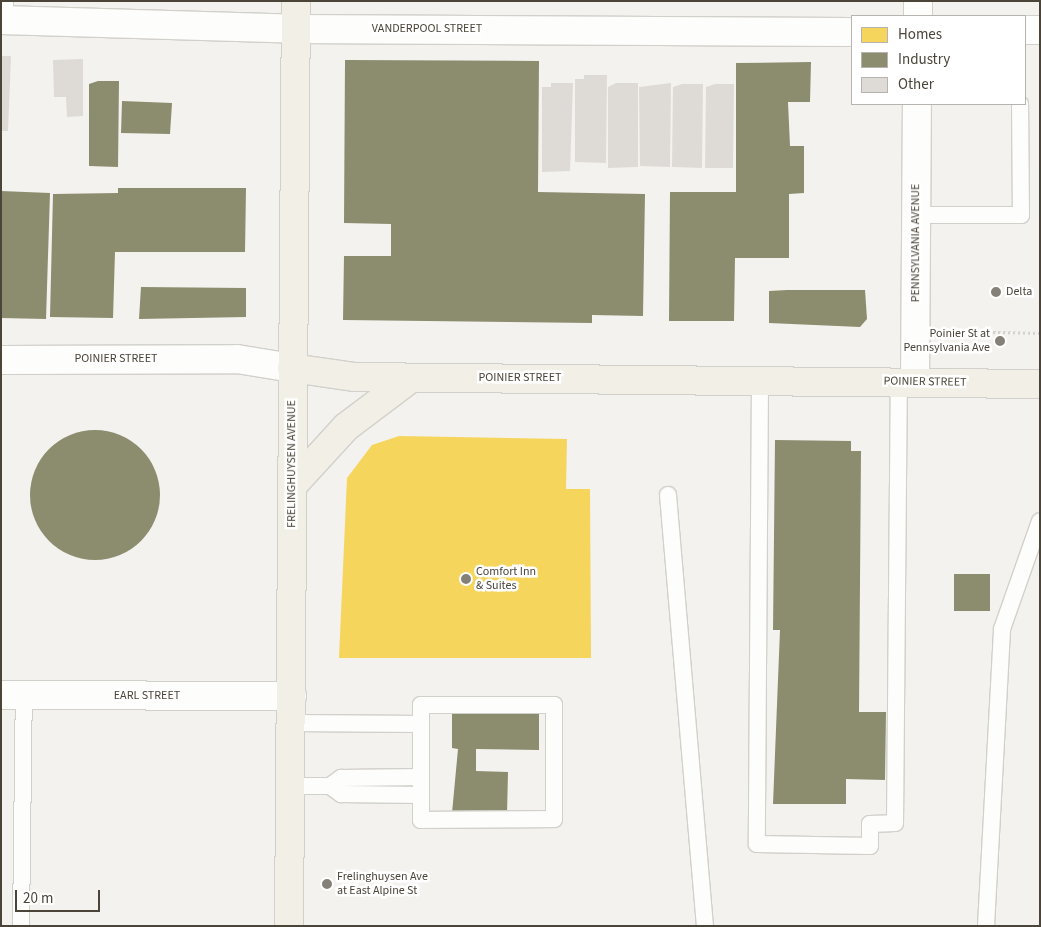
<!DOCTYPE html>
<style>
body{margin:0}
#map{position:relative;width:1041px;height:927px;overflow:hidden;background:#f4f2ee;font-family:"Source Sans 3",sans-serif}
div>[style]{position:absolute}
.homes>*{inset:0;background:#f6d55c}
.industry>*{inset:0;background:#8c8c6e}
.round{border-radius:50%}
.building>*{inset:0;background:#dedbd6}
.path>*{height:3px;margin-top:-1.5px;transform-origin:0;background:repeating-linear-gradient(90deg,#d3d2cc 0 2.5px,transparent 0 5px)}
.roads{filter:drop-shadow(1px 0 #d2d0cb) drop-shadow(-1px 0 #d2d0cb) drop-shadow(0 1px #d2d0cb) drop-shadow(0 -1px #d2d0cb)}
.lane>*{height:16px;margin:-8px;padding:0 8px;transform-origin:8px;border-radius:8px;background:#fdfdfc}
.street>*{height:28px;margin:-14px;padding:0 14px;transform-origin:14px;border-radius:14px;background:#fdfdfc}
.primary>*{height:28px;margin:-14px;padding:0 14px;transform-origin:14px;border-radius:14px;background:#f2efe6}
.dots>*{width:14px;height:14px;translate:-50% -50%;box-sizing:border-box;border:2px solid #fff;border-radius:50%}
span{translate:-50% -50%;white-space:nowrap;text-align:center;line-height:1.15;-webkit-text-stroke:5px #fff;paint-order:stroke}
.street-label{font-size:12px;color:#4b4439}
.poi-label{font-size:12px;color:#4b4439}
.left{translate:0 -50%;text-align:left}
.right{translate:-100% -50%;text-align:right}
.frame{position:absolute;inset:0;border:2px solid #4b4439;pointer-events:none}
.legend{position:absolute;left:851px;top:15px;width:175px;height:90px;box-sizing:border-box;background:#fff;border:1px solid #b7b4b0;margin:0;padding:6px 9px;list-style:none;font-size:15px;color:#4b4439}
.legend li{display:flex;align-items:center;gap:10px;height:25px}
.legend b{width:25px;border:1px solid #b7b4b0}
.scale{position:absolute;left:15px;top:890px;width:85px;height:22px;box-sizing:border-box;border:2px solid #4b4439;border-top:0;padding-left:6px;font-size:15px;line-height:18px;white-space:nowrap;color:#4b4439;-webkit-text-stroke:4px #fff;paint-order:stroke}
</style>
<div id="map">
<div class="homes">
<i style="clip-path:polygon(399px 436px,567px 439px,566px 489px,590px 489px,591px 658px,339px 658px,347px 478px,372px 445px)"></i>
</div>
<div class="industry">
<i style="clip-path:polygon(345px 60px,539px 61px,538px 192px,645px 194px,643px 316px,592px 315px,592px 323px,343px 320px,344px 256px,391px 256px,391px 224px,344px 223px)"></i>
<i style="clip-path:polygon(811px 62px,810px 102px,788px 102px,790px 146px,804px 146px,804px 193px,789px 194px,789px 258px,735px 258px,734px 321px,669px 321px,670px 192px,736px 192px,736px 63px)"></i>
<i style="clip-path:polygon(98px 81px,119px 81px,118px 167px,89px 166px,89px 84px)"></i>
<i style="clip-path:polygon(122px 101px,172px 103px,170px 134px,121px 133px)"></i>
<i style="clip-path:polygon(118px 188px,246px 188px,245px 252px,115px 252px,113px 318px,50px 317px,53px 194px,118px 193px)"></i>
<i style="clip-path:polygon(1px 191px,50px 193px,46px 319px,1px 318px)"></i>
<i style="clip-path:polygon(141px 287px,246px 288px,246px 317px,139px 319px)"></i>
<i style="clip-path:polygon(787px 290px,865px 290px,867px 319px,860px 327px,769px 323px,769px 291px)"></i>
<i class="round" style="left:30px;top:430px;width:130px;height:130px"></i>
<i style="clip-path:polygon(775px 440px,851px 441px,851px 451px,861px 451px,859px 712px,886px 712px,885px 780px,846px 779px,846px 804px,773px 804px,780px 630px,773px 630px)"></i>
<i style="clip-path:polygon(954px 574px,990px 574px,990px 611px,954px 611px)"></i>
<i style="clip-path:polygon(452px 708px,539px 709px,539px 750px,476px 749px,476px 771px,508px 772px,507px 814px,452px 813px,458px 749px,452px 748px)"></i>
</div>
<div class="building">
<i style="clip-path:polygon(1px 56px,11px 56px,8px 131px,1px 131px)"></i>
<i style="clip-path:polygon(83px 59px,83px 116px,67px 117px,66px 97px,54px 97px,53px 60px)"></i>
<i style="clip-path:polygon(584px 75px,607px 75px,606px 163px,575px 162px,575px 79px,584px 79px)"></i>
<i style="clip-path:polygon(551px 83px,573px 83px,570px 171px,542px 172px,542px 87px,551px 87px)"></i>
<i style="clip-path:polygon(616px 83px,638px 83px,638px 167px,608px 168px,608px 87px)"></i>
<i style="clip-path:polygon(671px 83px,670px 167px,640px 166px,639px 87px)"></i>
<i style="clip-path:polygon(682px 84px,703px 84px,702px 168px,672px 167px,673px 87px)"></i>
<i style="clip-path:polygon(715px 84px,734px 84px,733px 168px,705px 168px,706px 87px)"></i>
</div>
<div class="path">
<i style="left:943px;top:331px;width:97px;rotate:1.2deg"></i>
</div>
<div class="roads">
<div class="lane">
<i style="left:5px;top:1px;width:19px;rotate:90deg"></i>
<i style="left:916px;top:215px;width:105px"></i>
<i style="left:1021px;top:215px;width:111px;rotate:-90.5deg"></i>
<i style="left:760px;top:381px;width:463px;rotate:90.4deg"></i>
<i style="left:757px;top:844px;width:113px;rotate:1deg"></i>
<i style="left:870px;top:846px;width:22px;rotate:-90deg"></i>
<i style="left:870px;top:824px;width:25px;rotate:-2deg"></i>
<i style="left:895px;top:823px;width:442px;rotate:-89.5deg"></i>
<i style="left:668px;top:495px;width:433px;rotate:85.1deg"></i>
<i style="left:421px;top:705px;width:133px"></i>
<i style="left:554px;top:705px;width:114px;rotate:90deg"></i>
<i style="left:554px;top:819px;width:133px;rotate:179.6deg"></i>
<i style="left:421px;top:820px;width:115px;rotate:-90deg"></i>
<i style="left:292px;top:723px;width:129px;rotate:0.4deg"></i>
<i style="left:291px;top:786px;width:39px"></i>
<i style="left:330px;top:786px;width:14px;rotate:36deg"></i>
<i style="left:341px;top:794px;width:80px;rotate:0.7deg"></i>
<i style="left:330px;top:786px;width:14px;rotate:-36deg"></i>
<i style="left:341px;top:778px;width:80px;rotate:-0.7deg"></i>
<i style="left:21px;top:926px;width:230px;rotate:-89.3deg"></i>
<i style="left:986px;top:926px;width:297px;rotate:-86.9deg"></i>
<i style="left:1002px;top:629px;width:114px;rotate:-70.6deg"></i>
</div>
<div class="street">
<i style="left:918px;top:16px;width:15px;rotate:-90deg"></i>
<i style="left:1px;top:20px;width:295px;rotate:1.7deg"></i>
<i style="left:296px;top:29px;width:556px;rotate:0.31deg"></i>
<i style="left:1025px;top:30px;width:15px"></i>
<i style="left:1px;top:360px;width:236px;rotate:-0.2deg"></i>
<i style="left:237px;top:359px;width:56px;rotate:9.3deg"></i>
<i style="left:915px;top:382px;width:278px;rotate:-89.6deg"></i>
<i style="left:1px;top:695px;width:291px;rotate:0.2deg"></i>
</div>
<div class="primary">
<i style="left:292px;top:368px;width:64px;rotate:8.1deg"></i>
<i style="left:355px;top:377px;width:685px;rotate:0.59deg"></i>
<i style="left:292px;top:486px;width:80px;rotate:-47.5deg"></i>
<i style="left:346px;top:427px;width:81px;rotate:-37deg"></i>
<i style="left:289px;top:926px;width:925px;rotate:-89.57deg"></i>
</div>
</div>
<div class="dots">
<i style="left:996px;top:292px;background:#868178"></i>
<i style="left:1000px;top:341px;background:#868178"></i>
<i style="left:466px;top:579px;background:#868178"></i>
<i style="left:327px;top:884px;background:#868178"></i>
</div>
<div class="street-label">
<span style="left:427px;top:29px">VANDERPOOL STREET</span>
<span style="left:916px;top:243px;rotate:-90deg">PENNSYLVANIA AVENUE</span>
<span style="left:116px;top:359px">POINIER STREET</span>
<span style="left:520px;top:378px">POINIER STREET</span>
<span style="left:925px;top:382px;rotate:1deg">POINIER STREET</span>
<span style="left:292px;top:464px;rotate:-90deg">FRELINGHUYSEN AVENUE</span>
<span style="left:147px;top:696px">EARL STREET</span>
</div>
<div class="poi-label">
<span class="left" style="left:1006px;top:292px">Delta</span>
<span class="right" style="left:990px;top:341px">Poinier St at<br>Pennsylvania Ave</span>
<span class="left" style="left:476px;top:579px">Comfort Inn<br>&amp; Suites</span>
<span class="left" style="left:337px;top:884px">Frelinghuysen Ave<br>at East Alpine St</span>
</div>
<div class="frame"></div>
<ul class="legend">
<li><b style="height:14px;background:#f6d55c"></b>Homes</li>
<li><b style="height:14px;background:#8c8c6e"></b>Industry</li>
<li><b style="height:14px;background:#dedbd6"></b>Other</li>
</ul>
<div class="scale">20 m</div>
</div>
